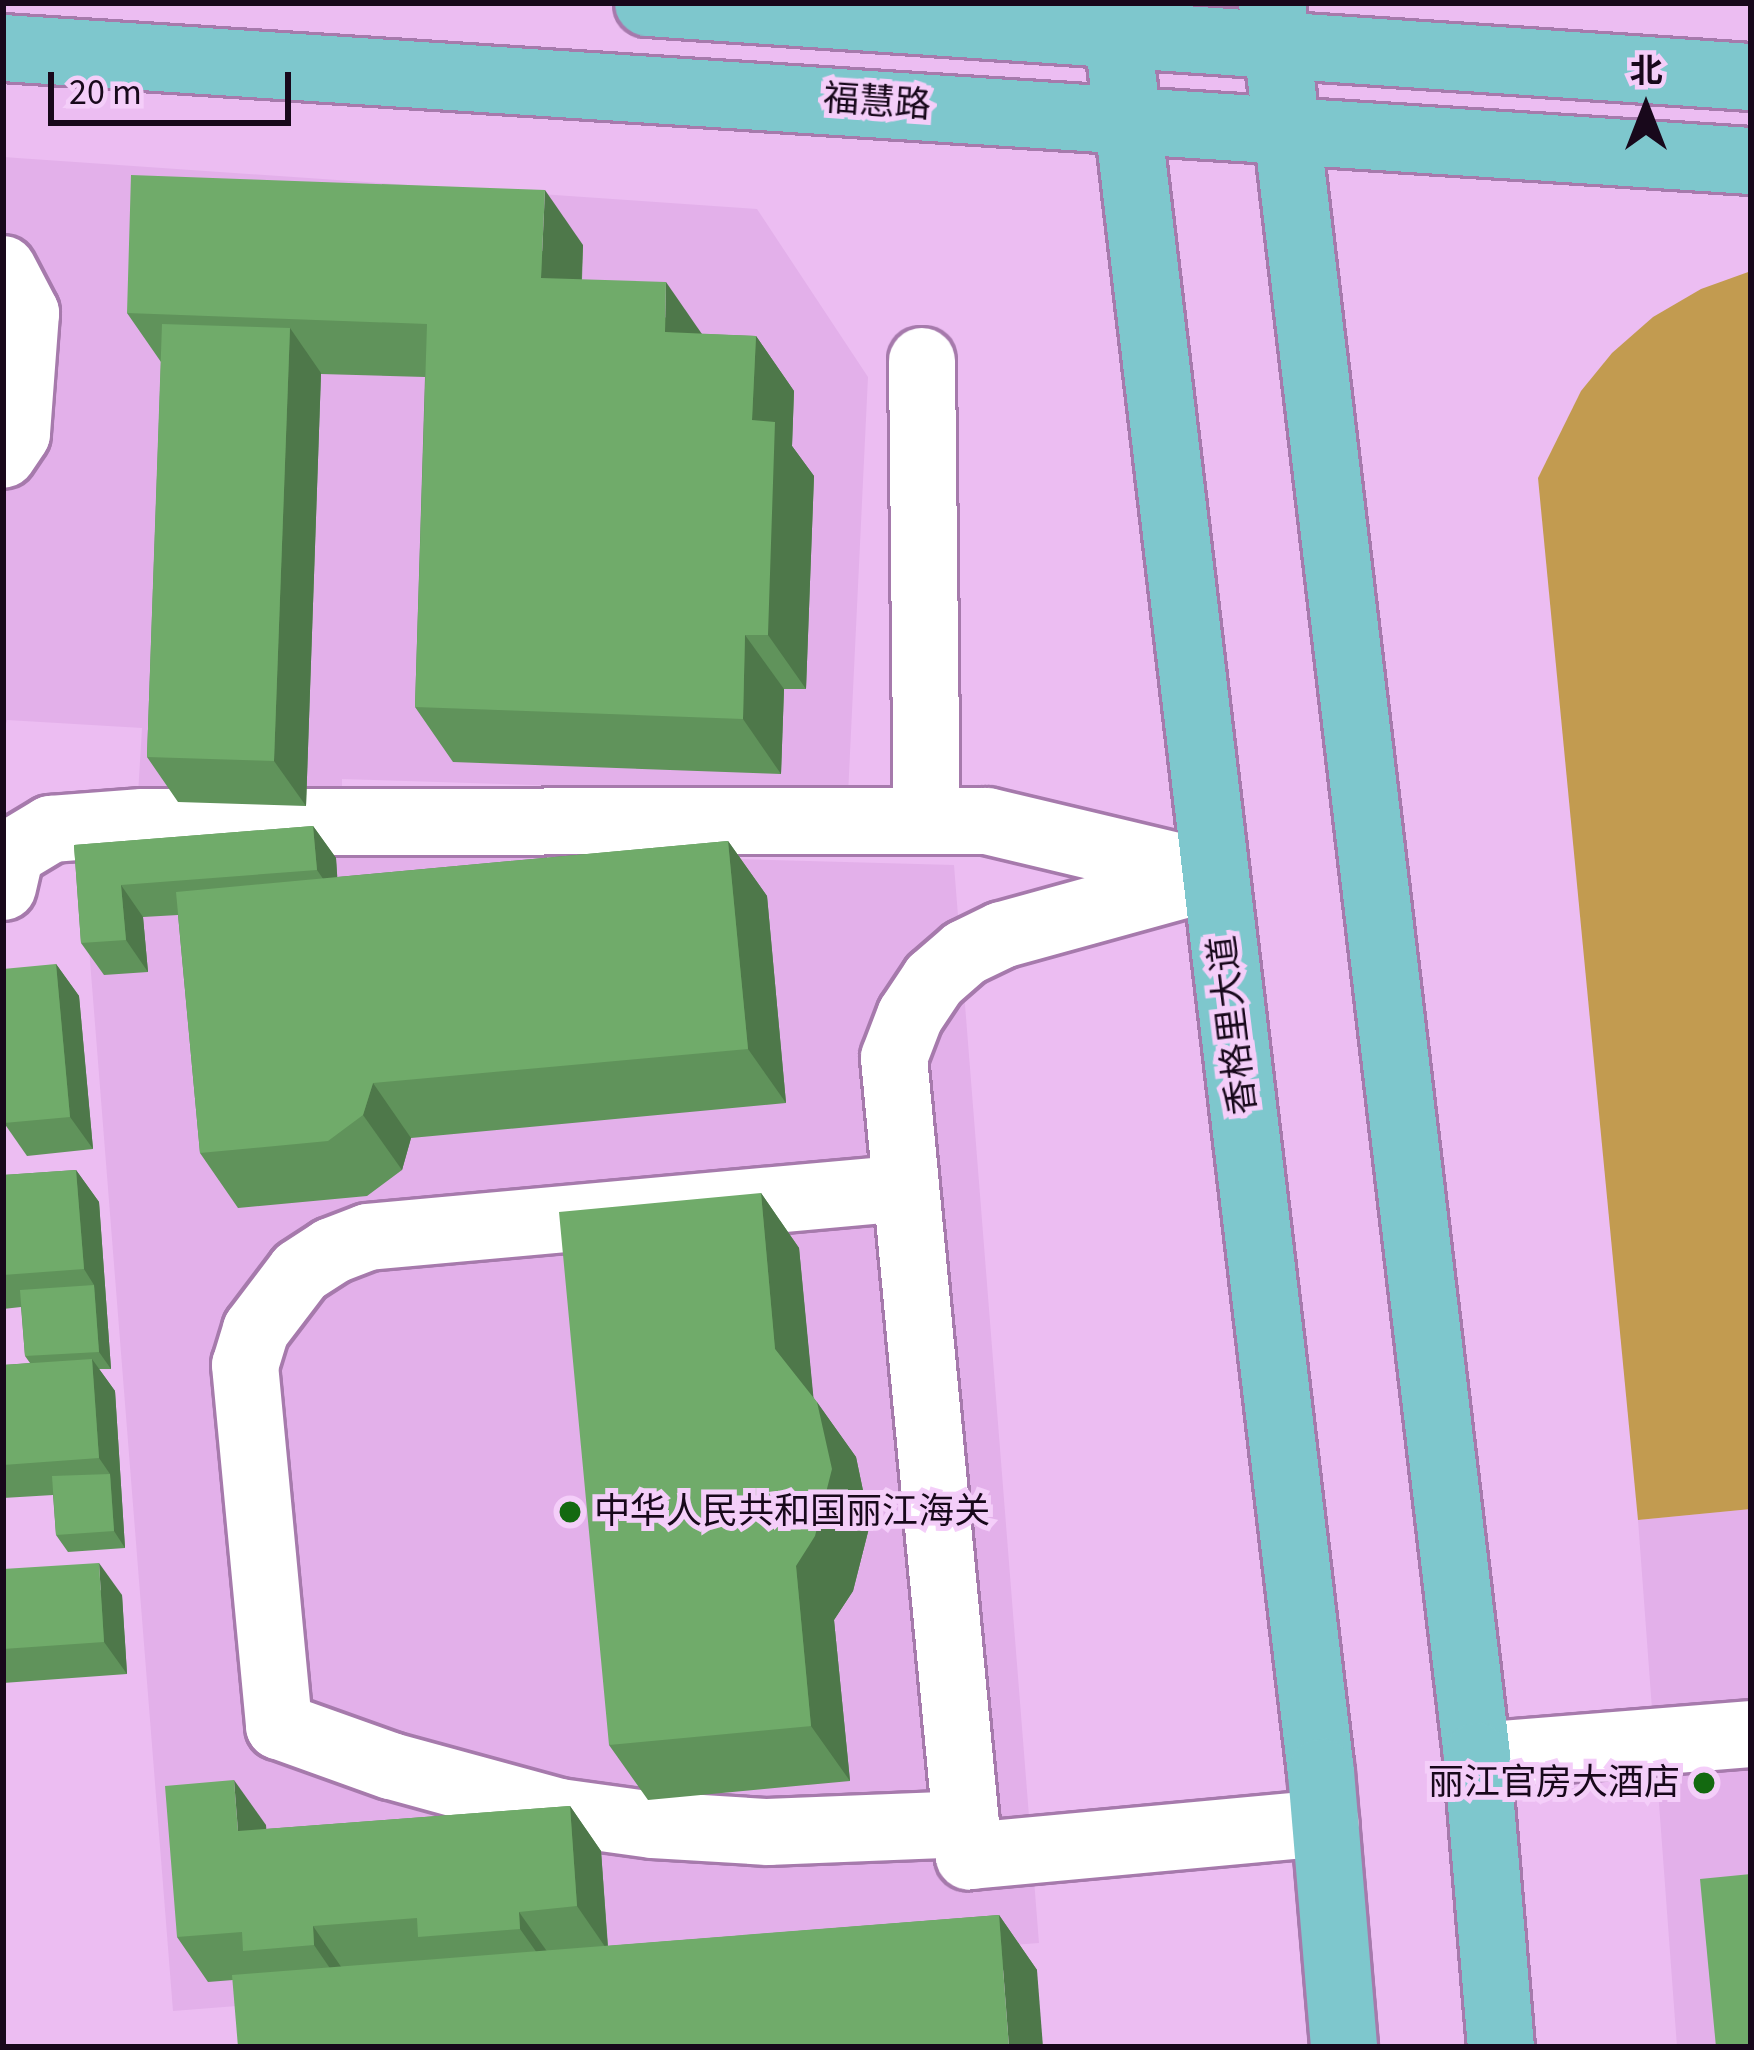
<!DOCTYPE html>
<meta charset="utf-8">
<style>
body{margin:0}
#map{position:relative;width:1754px;height:2050px;overflow:hidden;background:#ecbdf2;font-family:"Source Sans 3","Noto Sans SC",sans-serif}
div>[style]{position:absolute}
.built>*{inset:0;background:#e3b0ea}
.green>*{inset:0;background:#c29b50}
.roads{filter:drop-shadow(3px 0 #a67aac) drop-shadow(-3px 0 #a67aac) drop-shadow(0 3px #a67aac) drop-shadow(0 -3px #a67aac)}
.minor>*{height:66px;margin:-33px;padding:0 33px;transform-origin:33px;border-radius:33px;background:#fff}
.major>*{height:66px;margin:-33px;padding:0 33px;transform-origin:33px;border-radius:33px;background:#7ec7cd}
.wall>*{inset:0;background:#60935b}
.shaded-wall>*{inset:0;background:#4e784a}
.building>*{inset:0;background:#70ab6a}
.dots>*{width:33px;height:33px;translate:-50% -50%;box-sizing:border-box;border:6px solid #f4cef9;border-radius:50%}
span{translate:-50% -50%;white-space:nowrap;text-align:center;line-height:1.15;-webkit-text-stroke:10px #f4cef9;paint-order:stroke}
.street-label{font-size:36px;color:#18081b}
.poi-label{font-size:36px;color:#18081b}
.left{translate:0 -50%;text-align:left}
.right{translate:-100% -50%;text-align:right}
.frame{position:absolute;inset:0;border:6px solid #18081b;pointer-events:none}
.north{position:absolute;left:1586px;top:48px;width:120px;height:120px;-webkit-text-stroke:9px #f4cef9;paint-order:stroke;rotate:0deg;font-size:33px;font-weight:700;line-height:48px;text-align:center;color:#18081b}
.north::after{content:'';display:block;margin:auto;width:42px;height:54px;background:#18081b;clip-path:polygon(50% 0,100% 100%,50% 72%,0 100%)}
.scale{position:absolute;left:48px;top:72px;width:243px;height:54px;box-sizing:border-box;border:6px solid #18081b;border-top:0;padding-left:15px;font-size:36px;line-height:42px;white-space:nowrap;color:#18081b;-webkit-text-stroke:9px #f4cef9;paint-order:stroke}
</style>
<div id="map">
<div class="built">
<i style="clip-path:polygon(3px 157px,757px 209px,868px 377px,848px 795px,342px 779px,342px 813px,137px 811px,142px 728px,7px 720px,3px 735px)"></i>
<i style="clip-path:polygon(369px 849px,954px 865px,1039px 1943px,173px 2011px,83px 872px)"></i>
<i style="clip-path:polygon(1751px 1509px,1751px 2047px,1677px 2047px,1638px 1520px)"></i>
</div>
<div class="green">
<i style="clip-path:polygon(1751px 271px,1751px 1509px,1638px 1520px,1538px 478px,1581px 391px,1612px 353px,1653px 317px,1701px 289px)"></i>
</div>
<div class="roads">
<div class="minor">
<i style="left:3px;top:269px;width:50px;rotate:62.4deg"></i>
<i style="left:26px;top:313px;width:121px;rotate:94.3deg"></i>
<i style="left:17px;top:434px;width:25px;rotate:124deg"></i>
<i style="left:922px;top:361px;width:460px;rotate:89.4deg"></i>
<i style="left:1216px;top:876px;width:222px;rotate:164.6deg"></i>
<i style="left:1002px;top:935px;width:41px;rotate:154.1deg"></i>
<i style="left:965px;top:953px;width:41px;rotate:138.9deg"></i>
<i style="left:934px;top:980px;width:43px;rotate:123.7deg"></i>
<i style="left:910px;top:1016px;width:45px;rotate:110.9deg"></i>
<i style="left:894px;top:1058px;width:802px;rotate:84.63deg"></i>
<i style="left:969px;top:1856px;width:358px;rotate:-5.3deg"></i>
<i style="left:3px;top:887px;width:35px;rotate:-77deg"></i>
<i style="left:11px;top:853px;width:47px;rotate:-31deg"></i>
<i style="left:51px;top:829px;width:92px;rotate:-4.4deg"></i>
<i style="left:143px;top:822px;width:844px;rotate:-0.07deg"></i>
<i style="left:987px;top:821px;width:232px;rotate:13.4deg"></i>
<i style="left:906px;top:1188px;width:540px;rotate:174.8deg"></i>
<i style="left:368px;top:1237px;width:39px;rotate:159deg"></i>
<i style="left:332px;top:1251px;width:38px;rotate:147deg"></i>
<i style="left:300px;top:1272px;width:73px;rotate:127.2deg"></i>
<i style="left:256px;top:1330px;width:37px;rotate:107deg"></i>
<i style="left:245px;top:1365px;width:363px;rotate:84.6deg"></i>
<i style="left:279px;top:1726px;width:119px;rotate:19.7deg"></i>
<i style="left:391px;top:1766px;width:174px;rotate:15.3deg"></i>
<i style="left:559px;top:1812px;width:95px;rotate:7.9deg"></i>
<i style="left:653px;top:1825px;width:116px;rotate:3.5deg"></i>
<i style="left:769px;top:1832px;width:197px;rotate:-2.3deg"></i>
<i style="left:1477px;top:1756px;width:275px;rotate:-4.6deg"></i>
</div>
<div class="major">
<i style="left:648px;top:3px;width:1105px;rotate:3.84deg"></i>
<i style="left:1114px;top:3px;width:1781px;rotate:83.33deg"></i>
<i style="left:1321px;top:1772px;width:276px;rotate:85.2deg"></i>
<i style="left:1272px;top:3px;width:1765px;rotate:83.33deg"></i>
<i style="left:1477px;top:1756px;width:292px;rotate:85.3deg"></i>
<i style="left:3px;top:48px;width:1752px;rotate:3.7deg"></i>
</div>
</div>
<div class="wall">
<i style="clip-path:polygon(583px 245px,582px 280px,702px 334px,756px 336px,794px 391px,792px 446px,814px 476px,806px 689px,784px 689px,781px 774px,453px 762px,415px 707px,425px 377px,321px 374px,306px 806px,178px 802px,147px 757px,161px 362px,127px 313px)"></i>
<i style="clip-path:polygon(313px 826px,336px 858px,337px 877px,728px 841px,767px 896px,786px 1103px,411px 1138px,402px 1170px,367px 1196px,238px 1208px,200px 1153px,178px 915px,143px 917px,148px 972px,104px 975px,81px 943px,74px 845px)"></i>
<i style="clip-path:polygon(56px 964px,79px 996px,93px 1149px,27px 1156px,4px 1123px)"></i>
<i style="clip-path:polygon(76px 1170px,99px 1202px,111px 1369px,99px 1369px,115px 1391px,125px 1548px,68px 1552px,56px 1535px,53px 1495px,3px 1498px,3px 1365px,30px 1363px,25px 1356px,21px 1307px,3px 1309px,3px 1175px)"></i>
<i style="clip-path:polygon(761px 1193px,799px 1248px,813px 1397px,856px 1457px,870px 1524px,853px 1591px,834px 1620px,850px 1781px,648px 1800px,609px 1745px)"></i>
<i style="clip-path:polygon(3px 1569px,122px 1595px,127px 1674px,3px 1683px)"></i>
<i style="clip-path:polygon(570px 1806px,601px 1851px,608px 1946px,999px 1915px,1037px 1970px,233px 1980px,208px 1982px,177px 1937px,266px 1825px,266px 1829px)"></i>
</div>
<div class="shaded-wall">
<i style="clip-path:polygon(545px 190px,583px 245px,579px 333px,541px 278px)"></i>
<i style="clip-path:polygon(666px 282px,704px 337px,665px 332px)"></i>
<i style="clip-path:polygon(290px 328px,321px 373px,306px 806px,274px 761px)"></i>
<i style="clip-path:polygon(756px 336px,794px 391px,792px 446px,814px 476px,806px 689px,768px 635px,752px 420px)"></i>
<i style="clip-path:polygon(745px 635px,784px 689px,781px 774px,743px 719px)"></i>
<i style="clip-path:polygon(313px 826px,336px 858px,339px 902px,317px 870px)"></i>
<i style="clip-path:polygon(728px 841px,767px 896px,786px 1103px,748px 1049px)"></i>
<i style="clip-path:polygon(121px 885px,143px 917px,148px 972px,126px 940px)"></i>
<i style="clip-path:polygon(56px 964px,79px 996px,93px 1149px,70px 1117px)"></i>
<i style="clip-path:polygon(373px 1083px,411px 1138px,402px 1170px,363px 1115px)"></i>
<i style="clip-path:polygon(76px 1170px,99px 1202px,111px 1369px,99px 1352px,94px 1285px,84px 1269px)"></i>
<i style="clip-path:polygon(761px 1193px,799px 1248px,814px 1403px,775px 1349px)"></i>
<i style="clip-path:polygon(92px 1359px,115px 1391px,125px 1548px,114px 1531px,110px 1474px,99px 1458px)"></i>
<i style="clip-path:polygon(817px 1402px,856px 1457px,870px 1524px,853px 1591px,834px 1620px,850px 1781px,811px 1726px,796px 1566px)"></i>
<i style="clip-path:polygon(99px 1563px,122px 1595px,127px 1674px,104px 1642px)"></i>
<i style="clip-path:polygon(234px 1780px,266px 1825px,270px 1876px,238px 1831px)"></i>
<i style="clip-path:polygon(570px 1806px,601px 1851px,608px 1951px,577px 1906px)"></i>
<i style="clip-path:polygon(519px 1912px,551px 1957px,552px 1974px,520px 1929px)"></i>
<i style="clip-path:polygon(999px 1915px,1037px 1970px,1043px 2047px,1009px 2047px)"></i>
<i style="clip-path:polygon(313px 1926px,344px 1971px,345px 1990px,314px 1945px)"></i>
</div>
<div class="building">
<i style="clip-path:polygon(131px 175px,545px 190px,541px 278px,666px 282px,665px 332px,756px 336px,752px 420px,775px 422px,768px 635px,745px 635px,743px 719px,415px 707px,427px 324px,127px 313px)"></i>
<i style="clip-path:polygon(162px 324px,290px 328px,274px 761px,147px 757px)"></i>
<i style="clip-path:polygon(313px 826px,317px 870px,121px 885px,126px 940px,81px 943px,74px 845px)"></i>
<i style="clip-path:polygon(728px 841px,748px 1049px,373px 1083px,363px 1115px,328px 1141px,200px 1153px,176px 892px)"></i>
<i style="clip-path:polygon(56px 964px,70px 1117px,4px 1123px,3px 969px)"></i>
<i style="clip-path:polygon(76px 1170px,84px 1269px,3px 1275px,3px 1175px)"></i>
<i style="clip-path:polygon(761px 1193px,775px 1349px,817px 1402px,832px 1469px,815px 1536px,796px 1566px,811px 1726px,609px 1745px,559px 1212px)"></i>
<i style="clip-path:polygon(94px 1285px,99px 1352px,25px 1356px,20px 1290px)"></i>
<i style="clip-path:polygon(92px 1359px,99px 1458px,3px 1465px,3px 1365px)"></i>
<i style="clip-path:polygon(110px 1474px,114px 1531px,56px 1535px,52px 1476px)"></i>
<i style="clip-path:polygon(99px 1563px,104px 1642px,3px 1649px,3px 1569px)"></i>
<i style="clip-path:polygon(234px 1780px,238px 1831px,570px 1806px,577px 1906px,519px 1912px,520px 1929px,418px 1937px,417px 1918px,313px 1926px,314px 1945px,243px 1951px,242px 1932px,177px 1937px,165px 1786px)"></i>
<i style="clip-path:polygon(1751px 1874px,1751px 2047px,1716px 2047px,1700px 1879px)"></i>
<i style="clip-path:polygon(999px 1915px,1009px 2047px,238px 2047px,232px 1975px)"></i>
</div>
<div class="dots">
<i style="left:570px;top:1512px;background:#136910"></i>
<i style="left:1704px;top:1783px;background:#136910"></i>
</div>
<div class="street-label">
<span style="left:877px;top:102px;rotate:4deg">福慧路</span>
<span style="left:1233px;top:1025px;rotate:-97deg">香格里大道</span>
</div>
<div class="poi-label">
<span class="left" style="left:594px;top:1512px">中华人民共和国丽江海关</span>
<span class="right" style="left:1680px;top:1783px">丽江官房大酒店</span>
</div>
<div class="frame"></div>
<div class="north">北</div>
<div class="scale">20 m</div>
</div>
